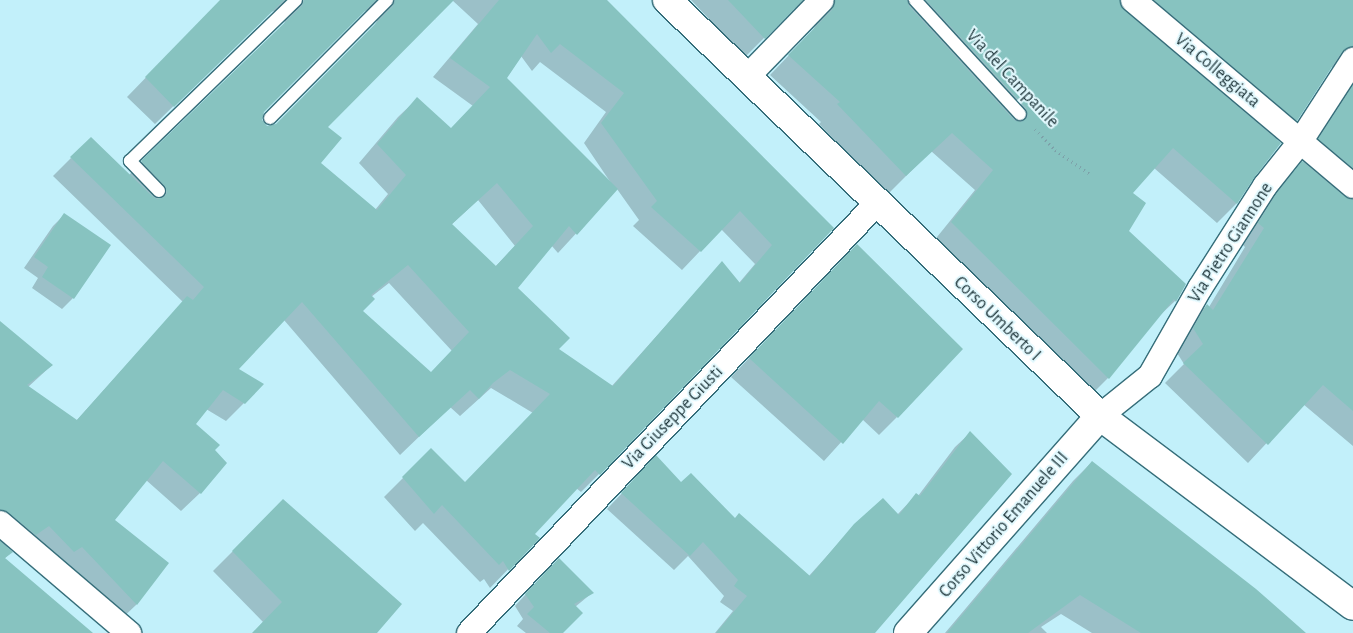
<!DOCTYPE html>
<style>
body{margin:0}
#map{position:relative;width:1353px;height:633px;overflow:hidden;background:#c2f0fa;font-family:"Alegreya Sans",sans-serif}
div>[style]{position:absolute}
.shadow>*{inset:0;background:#0003}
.building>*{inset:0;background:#87c3c0}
.path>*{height:3px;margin-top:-1.5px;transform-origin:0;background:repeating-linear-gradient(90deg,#7da1a9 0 1px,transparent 0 5px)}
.roads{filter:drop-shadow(1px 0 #366e7a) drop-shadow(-1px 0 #366e7a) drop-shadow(0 1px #366e7a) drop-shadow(0 -1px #366e7a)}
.service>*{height:12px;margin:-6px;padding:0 6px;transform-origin:6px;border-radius:6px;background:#fff}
.minor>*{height:24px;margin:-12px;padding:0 12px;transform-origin:12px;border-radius:12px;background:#fff}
.tertiary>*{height:28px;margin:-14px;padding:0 14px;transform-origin:14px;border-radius:14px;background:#fff}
span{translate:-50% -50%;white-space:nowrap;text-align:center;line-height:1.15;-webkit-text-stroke:4px #e2f9fe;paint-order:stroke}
.street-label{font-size:18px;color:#1c3338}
</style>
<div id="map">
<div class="shadow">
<i style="clip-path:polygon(evenodd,221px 0,605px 0,833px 228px,599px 474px,581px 492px,576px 488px,533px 534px,538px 538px,490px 588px,484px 579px,480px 582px,423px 523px,415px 531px,384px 497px,431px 450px,465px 483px,533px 413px,491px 388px,460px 416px,450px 407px,400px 455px,284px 320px,237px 370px,262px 385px,226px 421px,206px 409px,194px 424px,213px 450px,200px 493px,181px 511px,146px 480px,113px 521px,167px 563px,136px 605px,117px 623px,30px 544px,16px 553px,8px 547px,7px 548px,11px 552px,4px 559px,91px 633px,0 633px,0 331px,51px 366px,28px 387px,76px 421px,183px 302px,53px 176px,71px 158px,129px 175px,284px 25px,286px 16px,279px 10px,270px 12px,155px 124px,127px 97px,221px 0,452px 0,478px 24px,433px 77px,473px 106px,451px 129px,417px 99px,398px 117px,359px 163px,388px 194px,375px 210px,319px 163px,326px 127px,452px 0,221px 0,369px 10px,375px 13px,377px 21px,374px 26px,276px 125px,268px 127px,263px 124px,261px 116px,263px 112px,361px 12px,369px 10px,221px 0,521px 56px,532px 71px,540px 62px,606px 112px,584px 143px,613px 186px,506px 79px,521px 56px,221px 0,617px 189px,639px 220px,633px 226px,682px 270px,721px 229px,755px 264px,739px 283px,722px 263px,611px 387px,557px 349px,516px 288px,551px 245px,558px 253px,617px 189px,221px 0,478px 200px,515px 246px,495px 267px,451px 225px,478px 200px,221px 0,389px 283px,452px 351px,431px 373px,361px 312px,371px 297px,389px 283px)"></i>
<i style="clip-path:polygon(691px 0,1353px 0,1353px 446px,1303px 404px,1248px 463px,1165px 383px,1184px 364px,1174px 348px,1188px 324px,1207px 305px,1209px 307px,1245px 247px,1240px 242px,1257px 215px,1283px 182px,1304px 162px,1300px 159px,1341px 67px,1331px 67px,1296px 120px,1276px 140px,1236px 204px,1217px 223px,1154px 168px,1131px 194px,1128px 231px,1185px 285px,1175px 301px,1156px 319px,1108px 378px,1089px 397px,933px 242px,975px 190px,931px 151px,887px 195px,819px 124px,821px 122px,770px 75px,813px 30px,817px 23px,813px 10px,805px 5px,793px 9px,745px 57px)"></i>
<i style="clip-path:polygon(64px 215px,73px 298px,62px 309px,32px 288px,38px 278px,24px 268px,53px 226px)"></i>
<i style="clip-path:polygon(839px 264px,897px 417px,879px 435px,862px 419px,824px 461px,731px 377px)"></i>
<i style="clip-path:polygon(970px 433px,873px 633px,715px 633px,733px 611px,720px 602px,724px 596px,688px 556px,674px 570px,607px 509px,642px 472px,681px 484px,735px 519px,808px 577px,854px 526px,897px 515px,916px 495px,918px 496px,955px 447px)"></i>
<i style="clip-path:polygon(1092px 462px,1304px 633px,1092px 633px,1061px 614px,1041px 627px,1047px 633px,945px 633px,1073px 481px)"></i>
<i style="clip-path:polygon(283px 501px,375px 633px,253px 633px,263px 622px,213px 571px)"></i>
<i style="clip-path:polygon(548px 570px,592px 593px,575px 607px,561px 633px,526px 633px,517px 626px,523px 619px,515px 606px)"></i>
</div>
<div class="building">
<i style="clip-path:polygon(220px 0,284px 0,174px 107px,145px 77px)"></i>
<i style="clip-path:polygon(evenodd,304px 0,376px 0,264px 112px,262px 120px,267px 126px,276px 124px,393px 6px,395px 0,454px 0,328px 127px,342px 138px,321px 163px,377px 210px,406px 175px,377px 144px,417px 97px,451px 128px,490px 87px,450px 58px,499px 0,607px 0,834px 228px,600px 475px,595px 470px,535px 534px,540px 538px,509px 571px,503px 561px,499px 565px,442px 505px,434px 514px,402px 477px,431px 448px,465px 482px,550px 394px,510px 370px,493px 383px,479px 399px,470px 390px,419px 437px,302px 302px,239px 369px,264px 384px,245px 404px,223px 390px,196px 424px,220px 445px,215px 450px,227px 463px,201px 494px,163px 461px,115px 520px,169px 563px,137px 605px,82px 547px,74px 552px,49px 526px,36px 535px,9px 513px,0 510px,0 321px,53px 365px,27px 385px,77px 420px,187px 296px,193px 300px,204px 287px,70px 157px,91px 137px,153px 197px,157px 199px,164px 197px,167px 193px,165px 186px,141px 161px,302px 6px,304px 0,537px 34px,551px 53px,560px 44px,624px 93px,601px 123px,657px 201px,651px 207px,701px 252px,740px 211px,772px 245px,740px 283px,722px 261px,613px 386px,559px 349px,570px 338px,518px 288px,569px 226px,577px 235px,618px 189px,507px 78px,537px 34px,304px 0,497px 183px,533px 226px,496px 266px,452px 224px,497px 183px,304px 0,408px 265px,469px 332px,431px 372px,363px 311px,375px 299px,371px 295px,408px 265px)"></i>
<i style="clip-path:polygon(728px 0,803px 0,765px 39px)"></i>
<i style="clip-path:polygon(835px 0,907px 0,909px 6px,1014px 120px,1021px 122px,1028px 117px,1026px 108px,926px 0,1120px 0,1124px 10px,1281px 143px,1254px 178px,1237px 204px,1173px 148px,1133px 193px,1146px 203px,1129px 231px,1186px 284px,1176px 302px,1174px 299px,1109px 379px,951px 222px,993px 170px,952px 133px,906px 176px,837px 104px,840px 102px,788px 55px,832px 10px)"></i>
<i style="clip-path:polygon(1154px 0,1353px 0,1353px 46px,1341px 53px,1297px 121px)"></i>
<i style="clip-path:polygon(1353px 85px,1353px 168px,1318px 139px)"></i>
<i style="clip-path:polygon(1302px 161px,1344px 196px,1353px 199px,1353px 411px,1323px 385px,1268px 445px,1183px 363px,1203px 344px,1193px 328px,1207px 304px,1213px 310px,1264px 228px,1258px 223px,1276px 194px)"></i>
<i style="clip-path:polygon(64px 213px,111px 245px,74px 299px,42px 277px,48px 267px,34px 257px)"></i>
<i style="clip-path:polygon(857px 244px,963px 349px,898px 418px,879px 401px,843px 444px,749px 358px)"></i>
<i style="clip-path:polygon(970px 431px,1012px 474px,875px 633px,716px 633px,747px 596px,734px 586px,738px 580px,703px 542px,690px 556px,621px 493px,656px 455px,681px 482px,691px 473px,735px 518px,739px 513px,810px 576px,854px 524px,883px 498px,899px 515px,916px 493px,920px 496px)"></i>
<i style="clip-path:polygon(1092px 461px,1256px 589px,1306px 633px,1141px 633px,1080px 595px,1028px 633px,947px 633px)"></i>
<i style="clip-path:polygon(283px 499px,402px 604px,377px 633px,252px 633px,282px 602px,232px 551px)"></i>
<i style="clip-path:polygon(0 541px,13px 552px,5px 558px,93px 633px,0 633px)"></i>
<i style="clip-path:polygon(559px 558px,594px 593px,574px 604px,583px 613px,563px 633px,550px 633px,527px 614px,534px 607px,525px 594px)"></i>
</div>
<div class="path">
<i style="left:1035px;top:129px;width:29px;rotate:46deg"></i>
<i style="left:1055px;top:150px;width:42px;rotate:34.4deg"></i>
</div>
<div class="roads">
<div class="service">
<i style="left:915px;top:0;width:155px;rotate:47.4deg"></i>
<i style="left:270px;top:118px;width:166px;rotate:-45.2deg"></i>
<i style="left:159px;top:191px;width:42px;rotate:-134deg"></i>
<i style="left:130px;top:161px;width:231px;rotate:-44.1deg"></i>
</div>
<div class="minor">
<i style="left:1133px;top:0;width:288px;rotate:40.2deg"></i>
<i style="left:747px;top:77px;width:107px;rotate:-45.8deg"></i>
<i style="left:1100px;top:416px;width:64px;rotate:-38.7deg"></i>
<i style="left:1150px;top:376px;width:101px;rotate:-60.4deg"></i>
<i style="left:1200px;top:288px;width:121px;rotate:-57.5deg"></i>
<i style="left:1265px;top:186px;width:56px;rotate:-51.5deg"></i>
<i style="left:1300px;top:142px;width:98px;rotate:-57.1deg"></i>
<i style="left:0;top:523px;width:170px;rotate:40.5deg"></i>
<i style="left:469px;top:633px;width:594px;rotate:-46.5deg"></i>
</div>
<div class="tertiary">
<i style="left:667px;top:0;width:600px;rotate:43.85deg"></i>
<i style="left:1100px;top:416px;width:316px;rotate:36.9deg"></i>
<i style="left:908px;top:633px;width:290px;rotate:-48.5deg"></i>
</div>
</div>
<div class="street-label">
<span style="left:1217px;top:71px;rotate:40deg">Via Colleggiata</span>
<span style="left:1012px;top:79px;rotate:47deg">Via del Campanile</span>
<span style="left:1231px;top:243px;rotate:-57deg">Via Pietro Giannone</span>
<span style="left:997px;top:319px;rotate:44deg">Corso Umberto I</span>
<span style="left:673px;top:418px;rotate:-46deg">Via Giuseppe Giusti</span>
<span style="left:1004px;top:525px;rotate:-49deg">Corso Vittorio Emanuele III</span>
</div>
</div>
